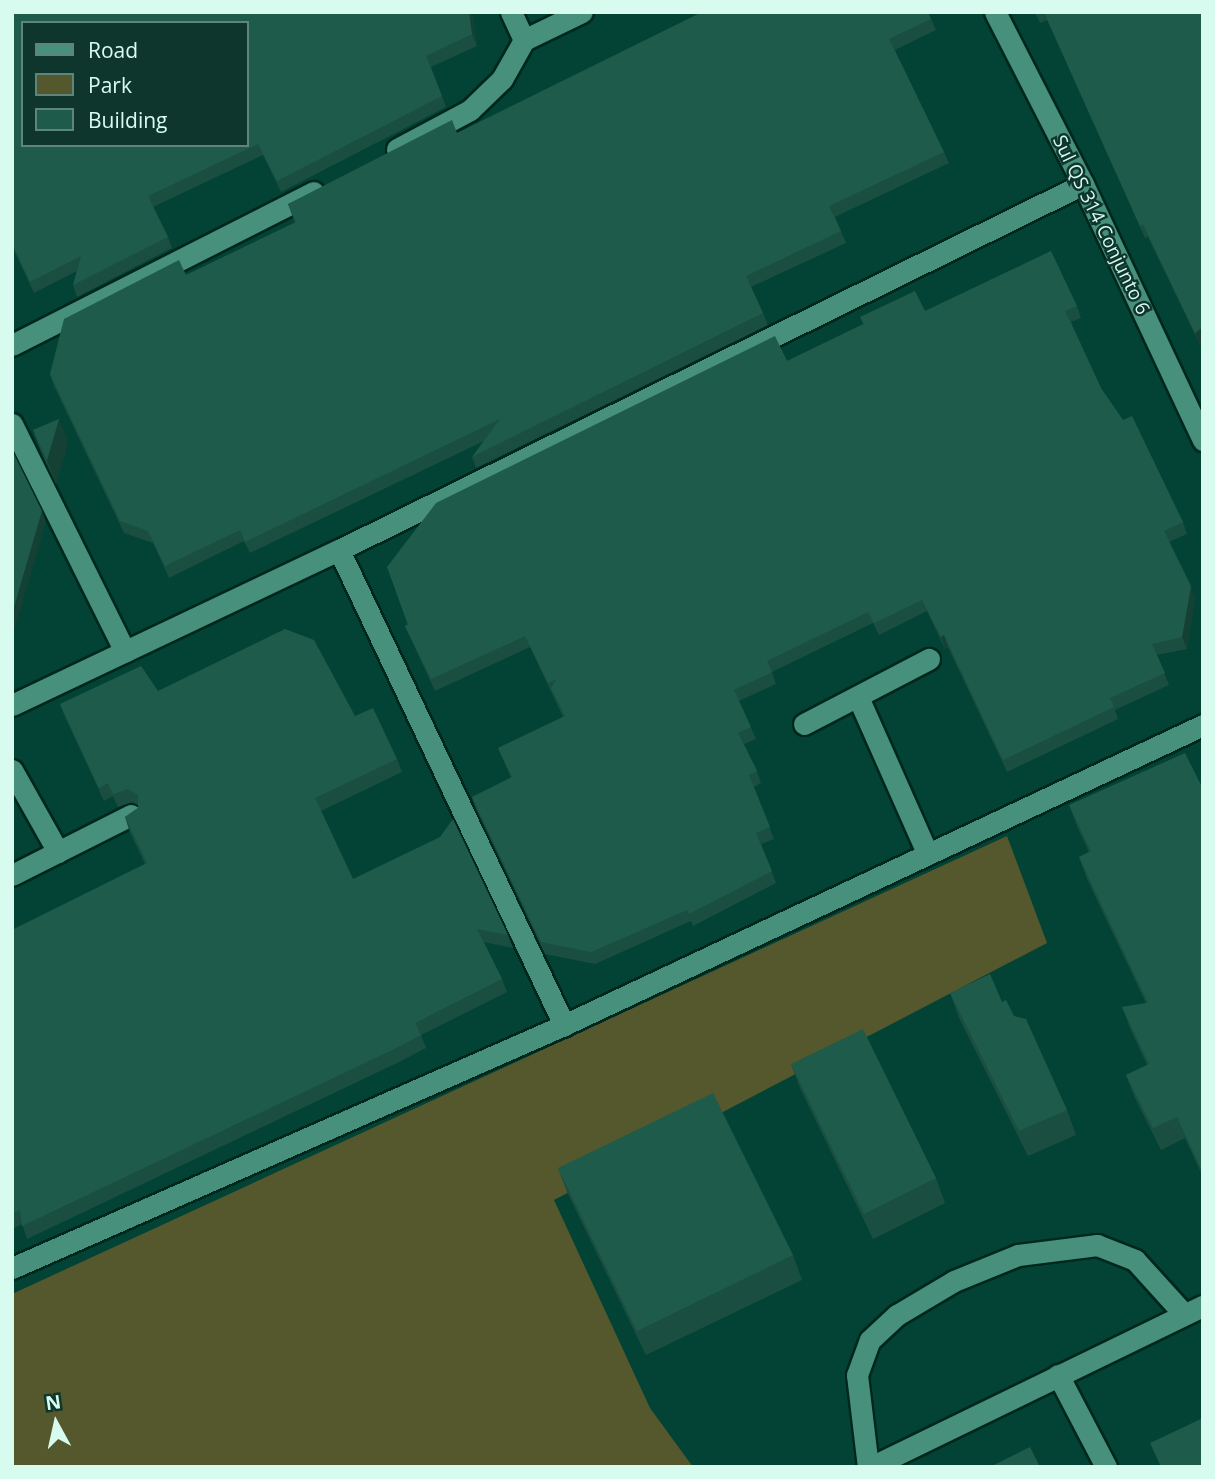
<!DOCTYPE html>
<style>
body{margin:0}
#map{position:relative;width:1215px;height:1479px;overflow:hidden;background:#024335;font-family:"Open Sans",sans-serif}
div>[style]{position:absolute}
.green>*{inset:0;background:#55582c}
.roads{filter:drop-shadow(2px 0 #00271d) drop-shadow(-2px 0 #00271d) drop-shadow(0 2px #00271d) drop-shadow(0 -2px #00271d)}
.minor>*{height:21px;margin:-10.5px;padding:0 10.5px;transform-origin:10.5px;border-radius:10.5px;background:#47907b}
.tertiary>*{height:21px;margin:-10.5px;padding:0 10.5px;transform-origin:10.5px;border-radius:10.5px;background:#47907b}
.wall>*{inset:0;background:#1a4e40}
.shaded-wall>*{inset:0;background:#154034}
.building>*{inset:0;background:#1e5b4b}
span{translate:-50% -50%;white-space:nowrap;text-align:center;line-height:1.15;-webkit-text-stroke:5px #0e362c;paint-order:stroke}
.street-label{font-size:19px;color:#d8fbef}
.frame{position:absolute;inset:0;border:14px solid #d8fbef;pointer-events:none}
.legend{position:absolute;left:21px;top:21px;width:228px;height:126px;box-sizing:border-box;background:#0e362c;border:2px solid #5f857a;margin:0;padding:9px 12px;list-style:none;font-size:21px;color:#d8fbef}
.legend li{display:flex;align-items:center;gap:14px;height:35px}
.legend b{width:35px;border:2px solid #5f857a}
.north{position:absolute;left:21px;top:1388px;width:70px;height:70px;-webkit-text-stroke:5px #0e362c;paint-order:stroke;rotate:352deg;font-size:19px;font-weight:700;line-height:28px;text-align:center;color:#d8fbef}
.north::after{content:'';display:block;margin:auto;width:24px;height:32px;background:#d8fbef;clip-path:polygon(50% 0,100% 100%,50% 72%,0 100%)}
</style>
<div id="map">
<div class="green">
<i style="clip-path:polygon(1007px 836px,1047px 943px,554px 1200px,650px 1408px,693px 1467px,12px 1467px,12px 1294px)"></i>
</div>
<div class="roads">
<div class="minor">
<i style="left:524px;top:40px;width:64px;rotate:-25.8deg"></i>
<i style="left:397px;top:149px;width:83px;rotate:-28.1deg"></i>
<i style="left:470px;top:110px;width:45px;rotate:-44.1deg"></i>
<i style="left:502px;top:79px;width:45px;rotate:-60.6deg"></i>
<i style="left:524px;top:40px;width:31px;rotate:-115deg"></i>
<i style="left:12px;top:345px;width:338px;rotate:-26.9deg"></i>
<i style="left:12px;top:424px;width:254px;rotate:63.6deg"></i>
<i style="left:339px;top:550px;width:526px;rotate:64.65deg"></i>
<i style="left:858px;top:697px;width:171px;rotate:66.1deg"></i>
<i style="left:12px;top:705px;width:362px;rotate:-25.4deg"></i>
<i style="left:339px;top:550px;width:829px;rotate:-26.19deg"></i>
<i style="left:804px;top:724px;width:141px;rotate:-27.5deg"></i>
<i style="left:12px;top:770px;width:94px;rotate:60.7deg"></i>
<i style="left:12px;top:875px;width:133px;rotate:-26.8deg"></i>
<i style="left:12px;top:1268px;width:603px;rotate:-23.76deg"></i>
<i style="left:564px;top:1025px;width:706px;rotate:-25.15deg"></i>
<i style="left:1058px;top:1375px;width:104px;rotate:62.4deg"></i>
<i style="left:868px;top:1467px;width:93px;rotate:-96.8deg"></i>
<i style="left:857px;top:1375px;width:37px;rotate:-70deg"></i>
<i style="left:870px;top:1340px;width:37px;rotate:-43deg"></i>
<i style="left:897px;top:1315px;width:66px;rotate:-30.8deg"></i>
<i style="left:954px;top:1281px;width:69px;rotate:-22.1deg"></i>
<i style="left:1018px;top:1255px;width:80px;rotate:-7.2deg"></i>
<i style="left:1097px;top:1245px;width:41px;rotate:21.5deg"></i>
<i style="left:1135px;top:1260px;width:73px;rotate:47.8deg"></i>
<i style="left:871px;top:1467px;width:369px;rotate:-25.9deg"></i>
</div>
<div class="tertiary">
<i style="left:995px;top:12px;width:193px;rotate:62.9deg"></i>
<i style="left:1083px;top:184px;width:283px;rotate:64.9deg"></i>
</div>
</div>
<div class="wall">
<i style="clip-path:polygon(12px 12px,472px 12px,477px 46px,431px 67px,446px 107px,281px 192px,263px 155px,153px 207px,168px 237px,172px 248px,77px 297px,73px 285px,77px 271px,34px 293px,12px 246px)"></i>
<i style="clip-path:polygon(1035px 12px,1203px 12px,1203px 343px,1200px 345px,1148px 237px,1145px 238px,1047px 20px,1040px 23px)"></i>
<i style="clip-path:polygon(931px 19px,936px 30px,895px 50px,944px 152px,949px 163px,835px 217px,846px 243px,751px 287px,763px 313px,768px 325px,476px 468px,472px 457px,484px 441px,250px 553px,244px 541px,169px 578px,153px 543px,124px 533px,54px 386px,50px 374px,186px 275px,295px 223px,288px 204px,457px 133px)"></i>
<i style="clip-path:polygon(1077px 306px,1081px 318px,1071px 322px,1101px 388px,1183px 522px,1187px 534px,1169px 542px,1195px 598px,1187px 649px,1157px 655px,1169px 685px,1115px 710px,1118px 719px,1007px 772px,948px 647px,945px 649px,927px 611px,879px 635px,873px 623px,772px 672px,776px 684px,739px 701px,756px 739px,744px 744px,757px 771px,761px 783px,754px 787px,774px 839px,761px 844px,776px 883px,693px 926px,691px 921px,595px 964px,545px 954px,476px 809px,472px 797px,511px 778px,498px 748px,563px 717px,530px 647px,435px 691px,410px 637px,405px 626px,787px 361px,863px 324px,860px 317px,925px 311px)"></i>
<i style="clip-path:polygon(59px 419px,68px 443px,56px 484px,42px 454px,33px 430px)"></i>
<i style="clip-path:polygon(158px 691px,355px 716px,397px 759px,402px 772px,321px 811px,353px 879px,508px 935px,513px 948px,484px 942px,502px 979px,507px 992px,421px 1035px,426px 1048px,397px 1063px,27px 1239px,22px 1224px,12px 1229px,12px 930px,145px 864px,129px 830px,125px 817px,138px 808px,138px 805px,132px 802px,118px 807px,113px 796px,104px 801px,65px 717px,60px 704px)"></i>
<i style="clip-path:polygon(1203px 789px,1203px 1177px,1185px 1138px,1161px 1150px,1134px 1096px,1126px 1075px,1147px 1065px,1130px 1028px,1122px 1007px,1146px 1003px,1087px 879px,1079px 857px,1089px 852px,1077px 826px,1069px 805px)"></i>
<i style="clip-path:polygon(950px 993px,1002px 1002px,1014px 1016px,1067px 1110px,1076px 1135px,1028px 1156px,959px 1018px)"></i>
<i style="clip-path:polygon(791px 1064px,936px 1178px,945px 1203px,873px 1239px,800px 1088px)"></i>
<i style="clip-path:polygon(558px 1168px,793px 1255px,802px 1280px,646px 1355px,567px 1192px)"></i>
</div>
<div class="shaded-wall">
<i style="clip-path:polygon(469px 12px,472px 12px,477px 46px,472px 34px)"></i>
<i style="clip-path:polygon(1203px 327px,1203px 343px,1200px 345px,1195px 333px)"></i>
<i style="clip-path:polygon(59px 419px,68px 443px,56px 484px,47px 460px)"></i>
<i style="clip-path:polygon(42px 511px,46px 522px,12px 638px,12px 614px)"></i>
<i style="clip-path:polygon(1191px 586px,1195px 598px,1187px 649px,1182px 637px)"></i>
<i style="clip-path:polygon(944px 635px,948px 647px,945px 649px,941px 637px)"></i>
</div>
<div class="building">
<i style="clip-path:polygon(evenodd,12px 12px,469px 12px,472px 34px,426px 56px,442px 96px,277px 181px,258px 144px,148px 196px,168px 237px,73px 285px,81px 256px,30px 282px,12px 243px,12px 12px,23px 23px,247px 23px,247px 145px,23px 145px,23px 23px)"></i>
<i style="clip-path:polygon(702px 12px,928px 12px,931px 19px,889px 39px,944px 152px,829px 206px,841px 231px,746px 276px,763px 313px,472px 457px,500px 419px,245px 542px,240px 530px,165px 566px,148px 531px,120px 521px,50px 374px,64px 319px,179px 260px,186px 275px,296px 222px,288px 204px,452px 120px,457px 133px)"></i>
<i style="clip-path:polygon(1044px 12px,1203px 12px,1203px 327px,1195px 333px,1143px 224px,1140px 226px)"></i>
<i style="clip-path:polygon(1051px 251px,1077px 306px,1065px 311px,1101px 388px,1123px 420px,1132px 416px,1183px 522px,1164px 531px,1191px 586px,1182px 637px,1152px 644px,1165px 673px,1110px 698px,1114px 707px,1003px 760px,944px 635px,941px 637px,922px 600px,874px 623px,868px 612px,767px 661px,772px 672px,734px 690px,751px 727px,738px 733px,757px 771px,749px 775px,770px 827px,756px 833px,772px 871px,689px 914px,687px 910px,591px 952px,541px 942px,472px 797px,512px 777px,498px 748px,565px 716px,551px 688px,557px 679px,548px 683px,525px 636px,431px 679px,405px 626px,408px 625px,387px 567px,436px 503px,775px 336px,787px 361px,864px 324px,860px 317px,915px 291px,925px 311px)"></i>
<i style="clip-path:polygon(59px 419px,47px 460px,33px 430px)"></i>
<i style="clip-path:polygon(12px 454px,14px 454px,42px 511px,12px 614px)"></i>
<i style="clip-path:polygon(285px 629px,314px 640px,355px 716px,373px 708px,397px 759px,315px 798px,353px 879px,440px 837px,453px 819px,508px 935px,477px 929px,502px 979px,415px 1023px,421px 1035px,392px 1050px,22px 1226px,20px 1210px,12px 1213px,12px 930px,147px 863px,125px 817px,138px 808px,138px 795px,128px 789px,113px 794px,108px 783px,99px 788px,60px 704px,141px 666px,158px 691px)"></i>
<i style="clip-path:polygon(1185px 753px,1203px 789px,1203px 1173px,1177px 1117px,1153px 1128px,1126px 1075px,1149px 1064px,1122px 1007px,1148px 1003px,1079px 857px,1091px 851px,1069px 805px)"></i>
<i style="clip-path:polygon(990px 974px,1002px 1002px,1006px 1000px,1014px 1016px,1026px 1019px,1067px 1110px,1019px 1131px,950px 993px)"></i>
<i style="clip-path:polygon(863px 1029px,936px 1178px,864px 1214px,791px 1064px)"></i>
<i style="clip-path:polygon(713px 1093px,793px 1255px,637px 1331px,558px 1168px)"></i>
<i style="clip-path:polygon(1203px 1418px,1203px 1467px,1161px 1467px,1150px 1443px)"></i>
<i style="clip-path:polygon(1030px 1447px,1040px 1467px,990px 1467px)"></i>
</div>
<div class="street-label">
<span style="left:1101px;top:225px;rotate:64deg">Sul QS 314 Conjunto 6</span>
</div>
<div class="frame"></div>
<ul class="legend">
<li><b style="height:9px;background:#47907b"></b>Road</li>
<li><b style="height:19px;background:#55582c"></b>Park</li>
<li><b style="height:19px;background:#1e5b4b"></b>Building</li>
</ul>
<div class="north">N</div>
</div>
